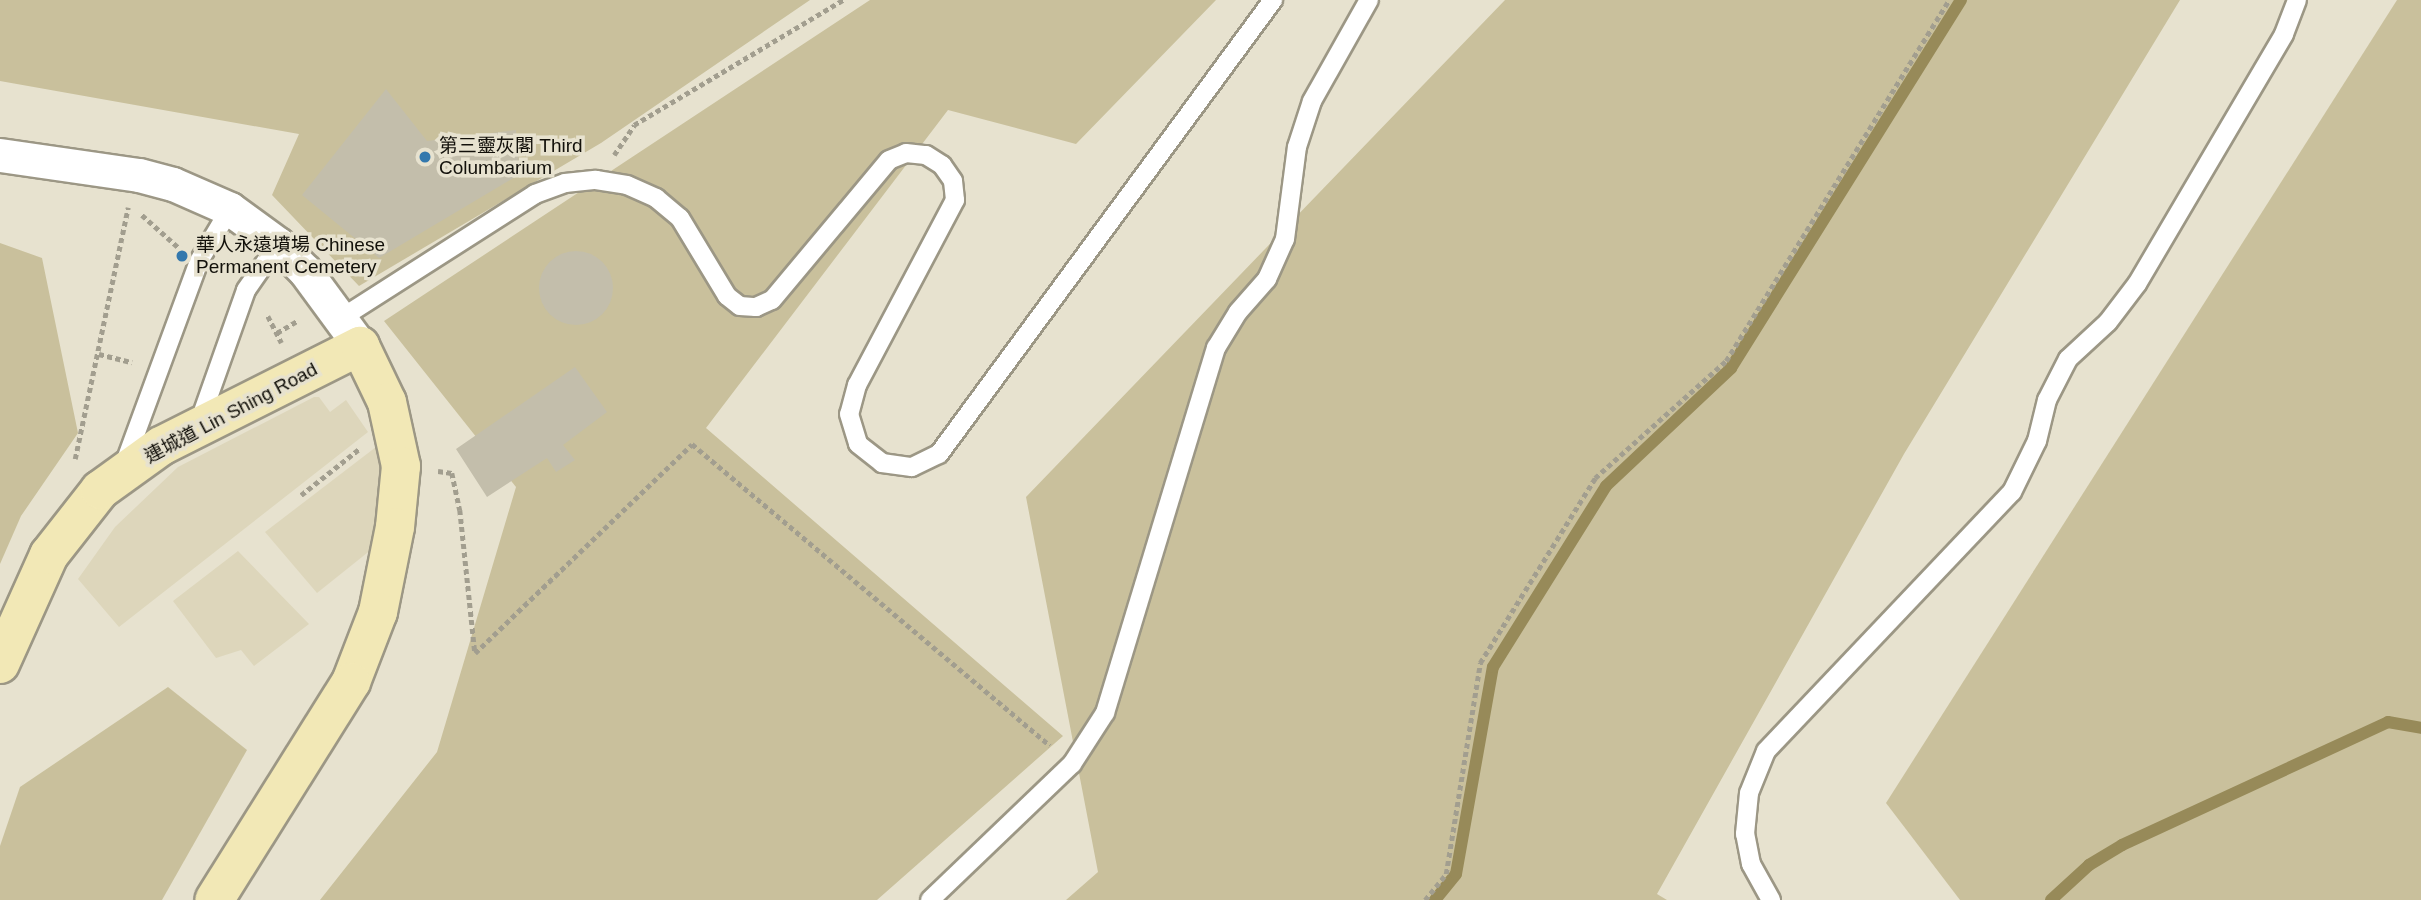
<!DOCTYPE html>
<meta charset="utf-8">
<style>
body{margin:0}
#map{position:relative;width:2421px;height:900px;overflow:hidden;background:#e7e2cf;font-family:Arial,"Noto Sans TC",sans-serif}
div>[style]{position:absolute}
.built>*{inset:0;background:#ddd6bb}
.green>*{inset:0;background:#c9c09c}
.stream>*{height:12px;margin:-6px;padding:0 6px;transform-origin:6px;border-radius:6px;background:#978a59}
.building>*{inset:0;background:#c3beab}
.round{border-radius:50%}
.path>*{height:4.5px;margin-top:-2.25px;transform-origin:0;background:repeating-linear-gradient(90deg,#a29e8f 0 5px,transparent 0 8.5px)}
.roads{filter:drop-shadow(2px 0 #9c9785) drop-shadow(-2px 0 #9c9785) drop-shadow(0 2px #9c9785) drop-shadow(0 -2px #9c9785)}
.lane>*{height:18px;margin:-9px;padding:0 9px;transform-origin:9px;border-radius:9px;background:#fff}
.street>*{height:33px;margin:-16.5px;padding:0 16.5px;transform-origin:16.5px;border-radius:16.5px;background:#fff}
.secondary>*{height:38px;margin:-19px;padding:0 19px;transform-origin:19px;border-radius:19px;background:#f2e8b6}
.dots>*{width:19px;height:19px;translate:-50% -50%;box-sizing:border-box;border:4px solid #e7e2cf;border-radius:50%}
span{translate:-50% -50%;white-space:nowrap;text-align:center;line-height:1.15;-webkit-text-stroke:7px #e7e2cf;paint-order:stroke}
.poi-label{font-size:19px;color:#12100a}
.left{translate:0 -50%;text-align:left}
.street-label{font-size:19px;color:#12100a}
</style>
<div id="map">
<div class="built">
<i style="clip-path:polygon(314px 397px,319px 397px,330px 412px,346px 400px,368px 432px,119px 627px,78px 579px,115px 527px,178px 467px)"></i>
<i style="clip-path:polygon(376px 447px,383px 461px,377px 545px,317px 593px,265px 532px)"></i>
<i style="clip-path:polygon(238px 551px,309px 624px,254px 666px,241px 650px,216px 658px,173px 601px)"></i>
</div>
<div class="green">
<i style="clip-path:polygon(0 0,810px 0,601px 143px,359px 286px,272px 195px,299px 134px,0 81px)"></i>
<i style="clip-path:polygon(870px 0,1216px 0,1076px 144px,948px 110px,706px 428px,1063px 736px,877px 900px,320px 900px,437px 752px,516px 487px,384px 321px)"></i>
<i style="clip-path:polygon(1505px 0,2180px 0,1904px 454px,1657px 894px,1667px 900px,1066px 900px,1098px 872px,1026px 497px)"></i>
<i style="clip-path:polygon(2397px 0,2421px 0,2421px 900px,1960px 900px,1886px 803px)"></i>
<i style="clip-path:polygon(0 243px,42px 258px,78px 433px,21px 516px,0 564px)"></i>
<i style="clip-path:polygon(168px 687px,247px 750px,162px 900px,0 900px,0 846px,20px 787px)"></i>
</div>
<div class="stream">
<i style="left:1435px;top:900px;width:33px;rotate:-51deg"></i>
<i style="left:1456px;top:874px;width:210px;rotate:-79.9deg"></i>
<i style="left:1493px;top:667px;width:213px;rotate:-58deg"></i>
<i style="left:1606px;top:486px;width:172px;rotate:-43.3deg"></i>
<i style="left:1731px;top:368px;width:434px;rotate:-58deg"></i>
<i style="left:2051px;top:900px;width:52px;rotate:-42.6deg"></i>
<i style="left:2089px;top:865px;width:39px;rotate:-31deg"></i>
<i style="left:2122px;top:845px;width:293px;rotate:-24.8deg"></i>
<i style="left:2388px;top:722px;width:34px;rotate:10deg"></i>
</div>
<div class="building">
<i style="clip-path:polygon(386px 89px,427px 141px,516px 130px,520px 174px,379px 258px,302px 195px)"></i>
<i class="round" style="left:539px;top:251px;width:74px;height:74px"></i>
<i style="clip-path:polygon(575px 367px,607px 412px,563px 445px,575px 460px,556px 472px,547px 458px,487px 497px,456px 449px)"></i>
</div>
<div class="path">
<i style="left:614px;top:155px;width:36px;rotate:-56deg"></i>
<i style="left:634px;top:125px;width:244px;rotate:-30.9deg"></i>
<i style="left:142px;top:215px;width:48px;rotate:41.6deg"></i>
<i style="left:268px;top:316px;width:30px;rotate:63deg"></i>
<i style="left:277px;top:333px;width:23px;rotate:-31deg"></i>
<i style="left:99px;top:354px;width:34px;rotate:14deg"></i>
<i style="left:75px;top:459px;width:257px;rotate:-78.1deg"></i>
<i style="left:438px;top:471px;width:14px;rotate:8deg"></i>
<i style="left:452px;top:473px;width:38px;rotate:78deg"></i>
<i style="left:460px;top:510px;width:143px;rotate:84deg"></i>
<i style="left:301px;top:495px;width:74px;rotate:-38.4deg"></i>
<i style="left:475px;top:653px;width:301px;rotate:-43.9deg"></i>
<i style="left:692px;top:444px;width:468px;rotate:40.1deg"></i>
<i style="left:1425px;top:900px;width:33px;rotate:-51deg"></i>
<i style="left:1446px;top:874px;width:214px;rotate:-80.8deg"></i>
<i style="left:1480px;top:663px;width:218px;rotate:-58.1deg"></i>
<i style="left:1595px;top:478px;width:176px;rotate:-41.8deg"></i>
<i style="left:1726px;top:361px;width:424px;rotate:-58.3deg"></i>
</div>
<div class="roads">
<div class="lane">
<i style="left:343px;top:317px;width:228px;rotate:-32.6deg"></i>
<i style="left:535px;top:194px;width:32px;rotate:-20deg"></i>
<i style="left:565px;top:183px;width:31px;rotate:-6deg"></i>
<i style="left:596px;top:180px;width:31px;rotate:9deg"></i>
<i style="left:627px;top:185px;width:32px;rotate:24deg"></i>
<i style="left:656px;top:198px;width:31px;rotate:40deg"></i>
<i style="left:680px;top:218px;width:91px;rotate:58.9deg"></i>
<i style="left:727px;top:296px;width:16px;rotate:38deg"></i>
<i style="left:740px;top:306px;width:16px;rotate:4deg"></i>
<i style="left:756px;top:307px;width:17px;rotate:-24deg"></i>
<i style="left:772px;top:300px;width:182px;rotate:-50.1deg"></i>
<i style="left:889px;top:160px;width:18px;rotate:-22deg"></i>
<i style="left:906px;top:153px;width:20px;rotate:6deg"></i>
<i style="left:926px;top:155px;width:19px;rotate:32deg"></i>
<i style="left:942px;top:165px;width:19px;rotate:55deg"></i>
<i style="left:953px;top:181px;width:19px;rotate:84deg"></i>
<i style="left:955px;top:200px;width:209px;rotate:117.9deg"></i>
<i style="left:857px;top:385px;width:30px;rotate:105deg"></i>
<i style="left:849px;top:414px;width:31px;rotate:73deg"></i>
<i style="left:858px;top:444px;width:31px;rotate:38deg"></i>
<i style="left:882px;top:463px;width:30px;rotate:8deg"></i>
<i style="left:912px;top:467px;width:30px;rotate:-26deg"></i>
<i style="left:939px;top:454px;width:564px;rotate:-53.66deg"></i>
<i style="left:199px;top:423px;width:141px;rotate:-70.5deg"></i>
<i style="left:246px;top:290px;width:56px;rotate:-55.2deg"></i>
<i style="left:124px;top:465px;width:217px;rotate:-69.8deg"></i>
<i style="left:199px;top:261px;width:61px;rotate:-59.2deg"></i>
<i style="left:930px;top:900px;width:197px;rotate:-43.8deg"></i>
<i style="left:1072px;top:764px;width:61px;rotate:-57.1deg"></i>
<i style="left:1105px;top:713px;width:382px;rotate:-73.1deg"></i>
<i style="left:1216px;top:348px;width:42px;rotate:-58.6deg"></i>
<i style="left:1238px;top:312px;width:44px;rotate:-48.7deg"></i>
<i style="left:1267px;top:279px;width:44px;rotate:-65.8deg"></i>
<i style="left:1285px;top:239px;width:93px;rotate:-82.6deg"></i>
<i style="left:1297px;top:147px;width:48px;rotate:-71.9deg"></i>
<i style="left:1312px;top:101px;width:116px;rotate:-60.6deg"></i>
<i style="left:1771px;top:900px;width:41px;rotate:-119.1deg"></i>
<i style="left:1751px;top:864px;width:31px;rotate:-101deg"></i>
<i style="left:1745px;top:834px;width:41px;rotate:-84.4deg"></i>
<i style="left:1749px;top:793px;width:45px;rotate:-68deg"></i>
<i style="left:1766px;top:751px;width:357px;rotate:-46.5deg"></i>
<i style="left:2012px;top:492px;width:57px;rotate:-63.9deg"></i>
<i style="left:2037px;top:441px;width:42px;rotate:-76.3deg"></i>
<i style="left:2047px;top:400px;width:46px;rotate:-62.9deg"></i>
<i style="left:2068px;top:359px;width:54px;rotate:-42.8deg"></i>
<i style="left:2108px;top:322px;width:48px;rotate:-52.7deg"></i>
<i style="left:2137px;top:284px;width:290px;rotate:-59.5deg"></i>
<i style="left:2284px;top:34px;width:36px;rotate:-69deg"></i>
</div>
<div class="street">
<i style="left:0;top:155px;width:140px;rotate:8.2deg"></i>
<i style="left:139px;top:175px;width:35px;rotate:15deg"></i>
<i style="left:173px;top:184px;width:62px;rotate:23.7deg"></i>
<i style="left:230px;top:209px;width:59px;rotate:36.1deg"></i>
<i style="left:278px;top:244px;width:38px;rotate:45deg"></i>
<i style="left:305px;top:271px;width:93px;rotate:53.7deg"></i>
</div>
<div class="secondary">
<i style="left:0;top:664px;width:120px;rotate:-65.8deg"></i>
<i style="left:49px;top:555px;width:83px;rotate:-51.9deg"></i>
<i style="left:100px;top:490px;width:75px;rotate:-35.8deg"></i>
<i style="left:161px;top:446px;width:223px;rotate:-26.7deg"></i>
<i style="left:360px;top:346px;width:62px;rotate:64.3deg"></i>
<i style="left:387px;top:402px;width:66px;rotate:77.7deg"></i>
<i style="left:401px;top:466px;width:61px;rotate:95.6deg"></i>
<i style="left:395px;top:527px;width:87px;rotate:101.3deg"></i>
<i style="left:378px;top:612px;width:75px;rotate:111.1deg"></i>
<i style="left:351px;top:682px;width:257px;rotate:122.1deg"></i>
</div>
</div>
<div class="dots">
<i style="left:425px;top:157px;background:#3378ad"></i>
<i style="left:182px;top:256px;background:#3378ad"></i>
</div>
<div class="poi-label">
<span class="left" style="left:439px;top:157px">第三靈灰閣 Third<br>Columbarium</span>
<span class="left" style="left:196px;top:256px">華人永遠墳場 Chinese<br>Permanent Cemetery</span>
</div>
<div class="street-label">
<span style="left:231px;top:413px;rotate:-28deg">連城道 Lin Shing Road</span>
</div>
</div>
